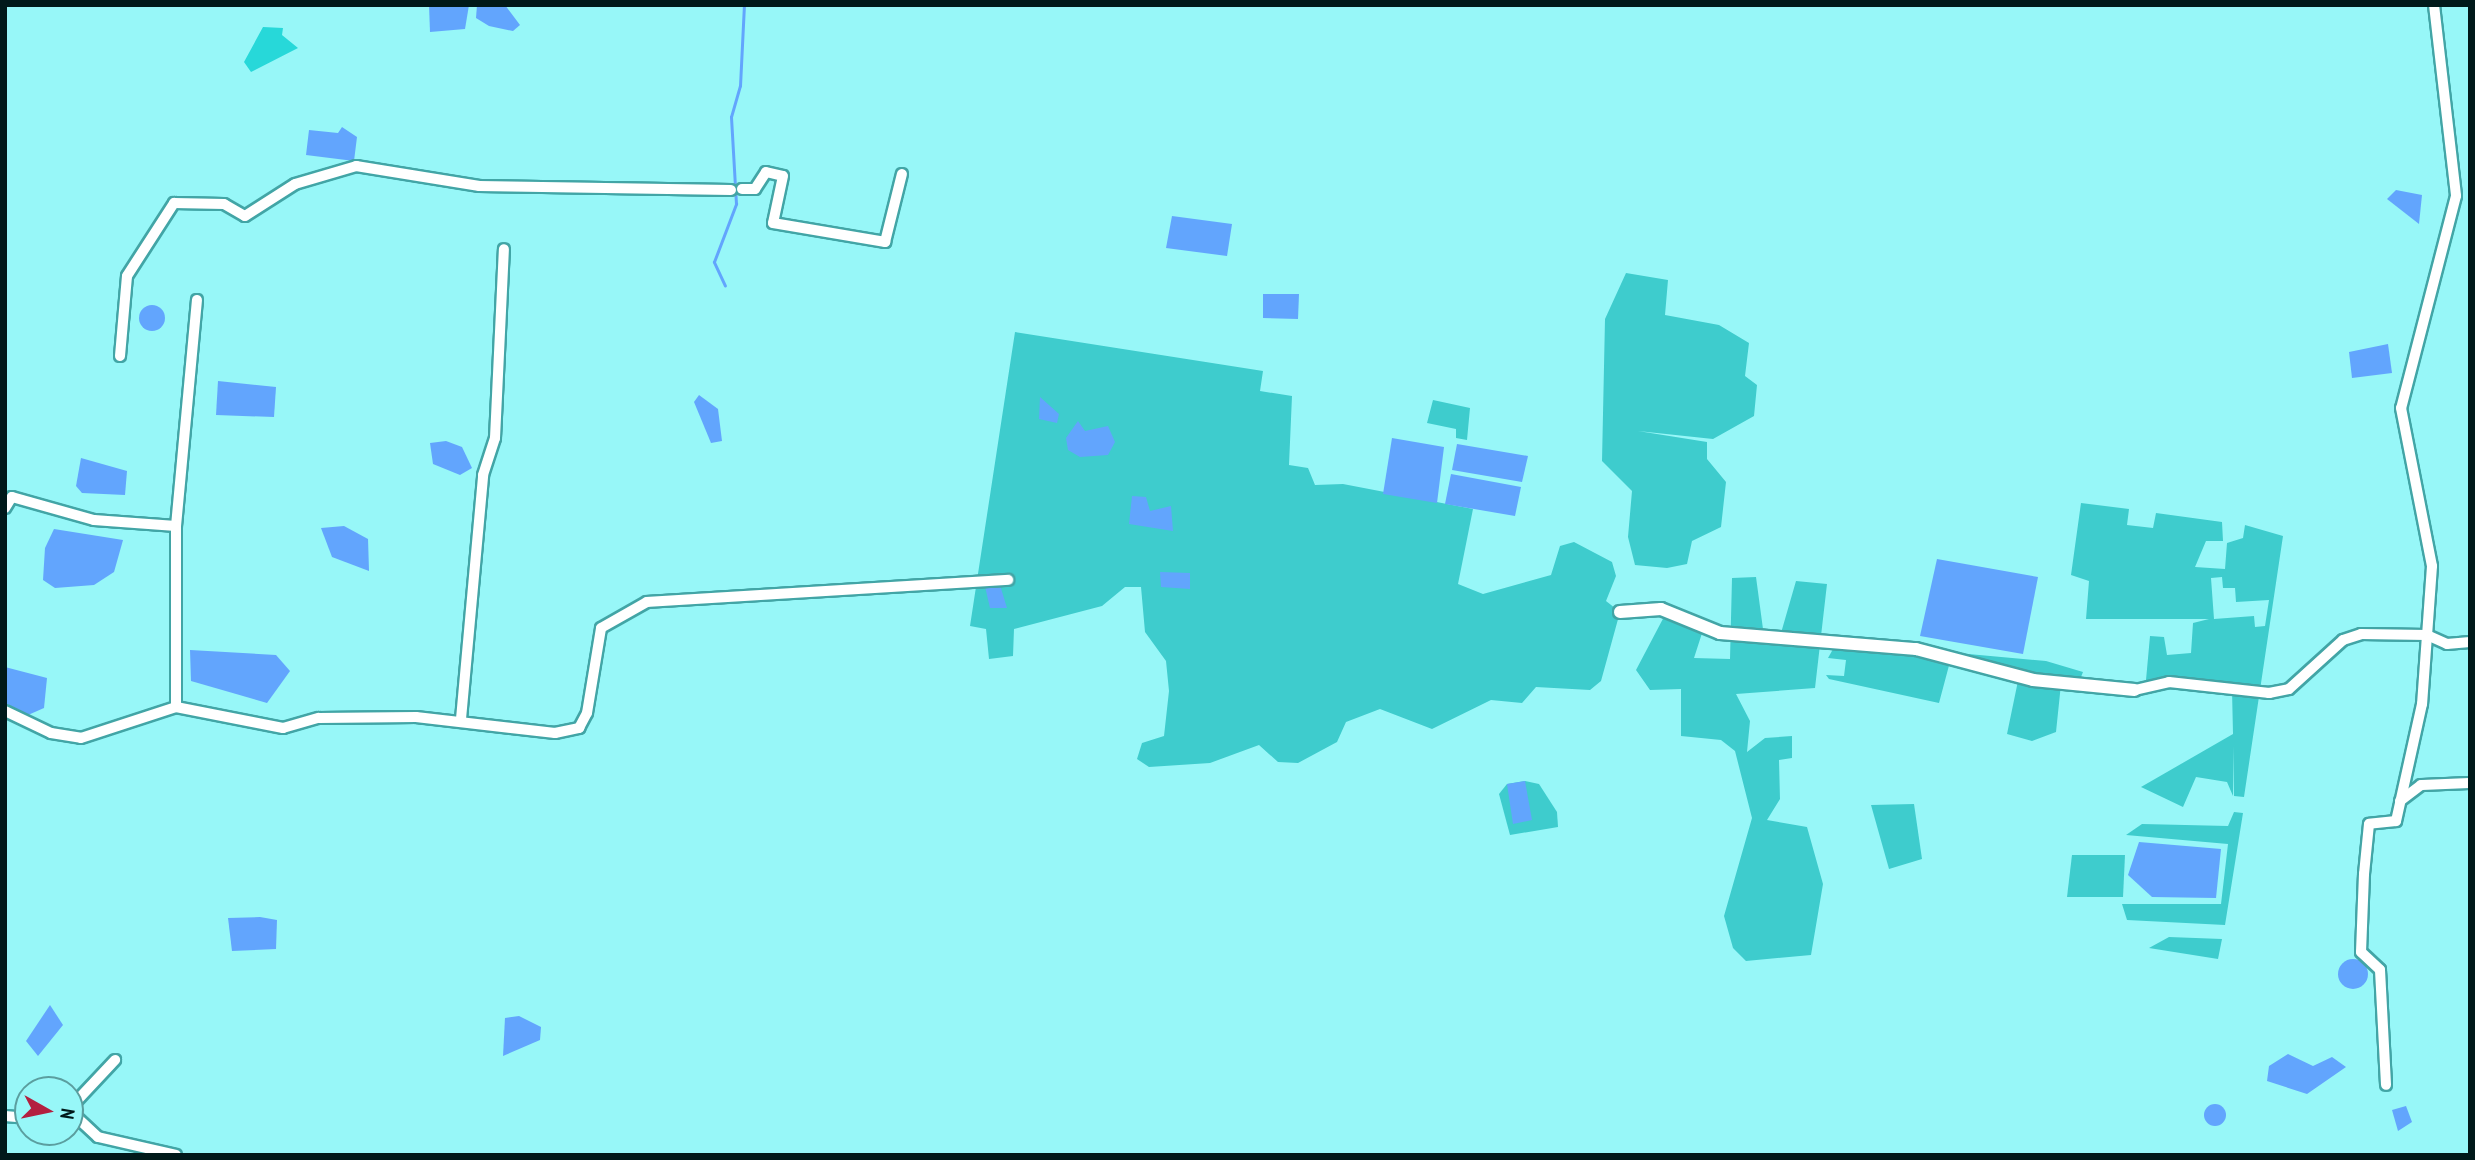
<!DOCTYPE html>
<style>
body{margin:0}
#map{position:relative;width:2475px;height:1160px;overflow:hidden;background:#97f7f8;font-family:"PT Sans Narrow",sans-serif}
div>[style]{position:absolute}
.green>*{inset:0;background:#27d8d9}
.forest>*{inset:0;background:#3ecccd}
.water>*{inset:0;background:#62a5fd}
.round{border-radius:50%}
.stream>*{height:2.5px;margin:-1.25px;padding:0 1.25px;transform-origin:1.25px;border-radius:1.25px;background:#62a5fd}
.roads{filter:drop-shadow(2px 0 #42a5a6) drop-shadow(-2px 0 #42a5a6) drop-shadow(0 2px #42a5a6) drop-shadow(0 -2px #42a5a6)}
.minor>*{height:10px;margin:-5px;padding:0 5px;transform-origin:5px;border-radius:5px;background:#fff}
.tertiary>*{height:12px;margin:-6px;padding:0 6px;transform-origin:6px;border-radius:6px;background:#fff}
span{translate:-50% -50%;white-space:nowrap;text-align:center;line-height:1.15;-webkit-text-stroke:5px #97f7f8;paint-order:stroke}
.frame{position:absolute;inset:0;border:7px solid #00191a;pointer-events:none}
.north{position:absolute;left:14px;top:1076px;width:70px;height:70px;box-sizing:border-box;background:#97f7f8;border:2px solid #5b9e9f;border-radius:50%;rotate:99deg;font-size:19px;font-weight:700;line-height:28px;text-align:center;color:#00191a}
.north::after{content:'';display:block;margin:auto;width:24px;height:32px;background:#b32040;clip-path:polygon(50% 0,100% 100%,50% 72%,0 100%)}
</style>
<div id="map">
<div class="green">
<i style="clip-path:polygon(263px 27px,283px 28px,282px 35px,298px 48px,251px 72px,244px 62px)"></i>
</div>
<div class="forest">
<i style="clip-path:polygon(1626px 273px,1668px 280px,1665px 315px,1719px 325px,1749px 343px,1745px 376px,1757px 385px,1754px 416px,1713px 439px,1638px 431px,1707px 442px,1707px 459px,1726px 482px,1721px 527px,1692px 541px,1687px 564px,1667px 568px,1635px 565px,1628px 537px,1632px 491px,1602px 461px,1605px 319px)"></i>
<i style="clip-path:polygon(1015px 332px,1263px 371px,1260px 391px,1292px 396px,1289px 465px,1308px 468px,1315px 485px,1343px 484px,1473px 509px,1458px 584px,1483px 594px,1551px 575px,1560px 546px,1574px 542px,1612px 562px,1616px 576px,1606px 601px,1620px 612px,1601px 681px,1590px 690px,1536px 687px,1522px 703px,1491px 700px,1432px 729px,1380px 709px,1346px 722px,1337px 742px,1298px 763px,1278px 762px,1259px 745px,1210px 763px,1149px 767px,1137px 759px,1142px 743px,1164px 736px,1169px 691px,1166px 661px,1145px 632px,1141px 587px,1125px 587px,1102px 606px,1014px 629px,1013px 656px,989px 659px,986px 629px,970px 626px)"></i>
<i style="clip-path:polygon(1433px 400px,1470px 408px,1467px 440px,1456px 438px,1456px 429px,1427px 423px)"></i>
<i style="clip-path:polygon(evenodd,2081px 503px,2129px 509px,2127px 525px,2153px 528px,2156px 513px,2222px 522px,2223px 541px,2206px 541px,2195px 567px,2225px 569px,2227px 543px,2243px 538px,2245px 525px,2283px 536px,2244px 797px,2234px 796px,2233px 746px,2233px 796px,2227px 782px,2196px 777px,2183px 807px,2141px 787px,2233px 734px,2232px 690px,2146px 680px,2150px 636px,2164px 637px,2167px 655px,2191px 653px,2193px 623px,2209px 619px,2086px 619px,2089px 581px,2071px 575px,2081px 503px,2222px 577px,2223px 588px,2235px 588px,2236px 602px,2269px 600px,2265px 626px,2255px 627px,2254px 616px,2214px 619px,2211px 578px,2222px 577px)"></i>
<i style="clip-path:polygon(1756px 577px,1763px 629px,1781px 633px,1796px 581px,1827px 584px,1815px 688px,1736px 694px,1750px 721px,1747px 752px,1765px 738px,1792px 736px,1792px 758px,1779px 760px,1780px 799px,1767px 820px,1807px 827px,1823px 884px,1811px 955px,1746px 961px,1733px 948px,1724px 916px,1752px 818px,1735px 751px,1721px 740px,1681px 736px,1681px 689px,1650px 690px,1636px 670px,1666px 613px,1704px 627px,1694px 658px,1730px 659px,1732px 578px)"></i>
<i style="clip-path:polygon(1837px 642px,2046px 661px,2083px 672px,2077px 687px,2061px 684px,2056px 732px,2032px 741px,2007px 734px,2019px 676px,1951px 658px,1939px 703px,1829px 679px,1826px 675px,1844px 676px,1846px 660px,1828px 658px)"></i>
<i style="clip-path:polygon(1525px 781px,1539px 784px,1557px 812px,1558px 827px,1510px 835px,1499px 794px,1507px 784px)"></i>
<i style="clip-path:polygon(1914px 804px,1922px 859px,1889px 869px,1871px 805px)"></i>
<i style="clip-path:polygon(2234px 812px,2243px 813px,2225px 925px,2127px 920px,2122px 904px,2221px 904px,2228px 844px,2126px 835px,2142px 824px,2228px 826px)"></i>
<i style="clip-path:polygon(2072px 855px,2125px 855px,2123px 897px,2067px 897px)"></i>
<i style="clip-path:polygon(2169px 937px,2222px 939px,2218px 959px,2149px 948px)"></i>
</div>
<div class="water">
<i style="clip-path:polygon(429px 5px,469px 5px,465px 29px,430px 32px)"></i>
<i style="clip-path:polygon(477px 5px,505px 5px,520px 25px,513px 31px,489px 26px,476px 18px)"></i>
<i style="clip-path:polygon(342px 127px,357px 137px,354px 161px,306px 155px,309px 130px,338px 133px)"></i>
<i style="clip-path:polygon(2396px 190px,2422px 195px,2419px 224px,2387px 199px)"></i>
<i style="clip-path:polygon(1172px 216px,1232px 224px,1227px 256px,1166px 248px)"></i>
<i style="clip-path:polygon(1263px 294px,1299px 294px,1298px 319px,1263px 318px)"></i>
<i class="round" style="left:139px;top:305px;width:26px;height:26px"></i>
<i style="clip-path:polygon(2388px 344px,2392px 373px,2352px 378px,2349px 352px)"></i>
<i style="clip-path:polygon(218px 381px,276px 387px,274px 417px,216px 415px)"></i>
<i style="clip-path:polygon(699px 395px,718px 409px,722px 441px,711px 443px,694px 402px)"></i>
<i style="clip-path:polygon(1040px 397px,1059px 414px,1057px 423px,1039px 419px)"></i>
<i style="clip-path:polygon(1078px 421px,1085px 431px,1108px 426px,1115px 442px,1108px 455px,1080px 457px,1068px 450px,1066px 438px)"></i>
<i style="clip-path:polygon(1392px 438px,1444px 447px,1437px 503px,1383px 494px)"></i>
<i style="clip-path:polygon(446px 441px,462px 447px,472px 468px,460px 475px,433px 464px,430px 443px)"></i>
<i style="clip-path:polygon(1457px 444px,1528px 456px,1522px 482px,1452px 470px)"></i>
<i style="clip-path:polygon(81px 458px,127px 471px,125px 495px,82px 493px,76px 486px)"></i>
<i style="clip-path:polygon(1451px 474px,1521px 487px,1515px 516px,1445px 504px)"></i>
<i style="clip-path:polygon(1132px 496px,1146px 497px,1150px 511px,1171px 506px,1173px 531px,1129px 524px)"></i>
<i style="clip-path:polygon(344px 526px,368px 539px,369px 571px,332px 557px,321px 528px)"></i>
<i style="clip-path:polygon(54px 529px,123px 540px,114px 572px,94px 585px,55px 588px,43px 580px,45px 548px)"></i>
<i style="clip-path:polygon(1937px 559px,2038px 577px,2023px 654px,1920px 636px)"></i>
<i style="clip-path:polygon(1160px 572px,1190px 573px,1190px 589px,1161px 587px)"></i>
<i style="clip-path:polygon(984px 582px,999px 582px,1007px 608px,990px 608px)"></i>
<i style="clip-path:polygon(190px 650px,276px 655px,290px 671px,267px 703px,191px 681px)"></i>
<i style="clip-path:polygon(5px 667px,47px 678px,44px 708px,28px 715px,5px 703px)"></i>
<i style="clip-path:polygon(1525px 781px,1532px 820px,1513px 824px,1507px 784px)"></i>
<i style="clip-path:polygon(2139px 842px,2221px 849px,2216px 898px,2152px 897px,2128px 875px)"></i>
<i style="clip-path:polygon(260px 917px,277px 920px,276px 949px,232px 951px,228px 918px)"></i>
<i class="round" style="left:2338px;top:959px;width:30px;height:30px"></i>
<i style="clip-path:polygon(50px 1005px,63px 1025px,38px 1056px,26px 1041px)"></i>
<i style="clip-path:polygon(519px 1016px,541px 1027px,540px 1040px,503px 1056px,505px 1018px)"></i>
<i style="clip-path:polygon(2288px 1054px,2313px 1066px,2332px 1057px,2346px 1067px,2307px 1094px,2267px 1081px,2269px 1066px)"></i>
<i class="round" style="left:2204px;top:1104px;width:22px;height:22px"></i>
<i style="clip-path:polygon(2406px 1106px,2412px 1122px,2398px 1131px,2392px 1110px)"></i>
</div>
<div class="stream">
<i style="left:725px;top:286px;width:26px;rotate:-115deg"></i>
<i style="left:714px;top:262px;width:62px;rotate:-69.2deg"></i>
<i style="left:736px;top:204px;width:87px;rotate:-93.3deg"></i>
<i style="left:731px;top:117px;width:32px;rotate:-74deg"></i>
<i style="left:740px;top:86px;width:81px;rotate:-87.2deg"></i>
</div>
<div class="roads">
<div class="minor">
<i style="left:2434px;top:5px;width:192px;rotate:83.4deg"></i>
<i style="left:2456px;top:196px;width:219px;rotate:104.5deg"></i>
<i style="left:2401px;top:408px;width:161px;rotate:78.9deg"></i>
<i style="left:2432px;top:566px;width:69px;rotate:94.1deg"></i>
<i style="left:2427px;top:635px;width:22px;rotate:24deg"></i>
<i style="left:2447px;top:644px;width:23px;rotate:-5deg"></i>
<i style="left:742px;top:189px;width:13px"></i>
<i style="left:755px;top:189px;width:20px;rotate:-57deg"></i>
<i style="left:766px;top:172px;width:17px;rotate:13deg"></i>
<i style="left:783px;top:176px;width:48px;rotate:102deg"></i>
<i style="left:773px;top:223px;width:114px;rotate:9.6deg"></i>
<i style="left:885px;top:242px;width:70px;rotate:-76deg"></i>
<i style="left:120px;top:356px;width:80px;rotate:-85deg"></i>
<i style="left:127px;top:276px;width:87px;rotate:-57.2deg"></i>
<i style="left:174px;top:203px;width:50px;rotate:1.1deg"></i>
<i style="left:224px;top:204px;width:24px;rotate:30deg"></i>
<i style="left:245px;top:216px;width:59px;rotate:-32.6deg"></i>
<i style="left:295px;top:184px;width:64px;rotate:-16.4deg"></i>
<i style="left:356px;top:166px;width:125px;rotate:9.2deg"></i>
<i style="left:479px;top:186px;width:252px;rotate:0.9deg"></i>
<i style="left:5px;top:508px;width:13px;rotate:-58deg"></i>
<i style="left:12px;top:497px;width:85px;rotate:15.7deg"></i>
<i style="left:94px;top:520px;width:82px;rotate:4.2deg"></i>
<i style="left:2135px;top:690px;width:35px;rotate:-13deg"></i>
<i style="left:2169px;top:682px;width:101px;rotate:6.3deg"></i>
<i style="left:2269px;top:693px;width:20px;rotate:-11deg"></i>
<i style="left:2289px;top:689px;width:73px;rotate:-42.2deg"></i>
<i style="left:2343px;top:640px;width:19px;rotate:-18deg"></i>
<i style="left:2361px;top:634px;width:66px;rotate:0.9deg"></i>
<i style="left:2427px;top:635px;width:69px;rotate:94.1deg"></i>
<i style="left:2422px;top:704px;width:120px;rotate:102.5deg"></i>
<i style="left:2396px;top:821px;width:27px;rotate:174deg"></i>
<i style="left:2369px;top:824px;width:50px;rotate:95.7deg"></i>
<i style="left:2364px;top:874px;width:78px;rotate:92.2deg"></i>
<i style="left:2361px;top:952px;width:26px;rotate:43deg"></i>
<i style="left:2380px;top:970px;width:115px;rotate:87deg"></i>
<i style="left:176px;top:707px;width:181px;rotate:-90deg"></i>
<i style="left:176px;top:526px;width:227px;rotate:-84.7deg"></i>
<i style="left:5px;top:711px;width:51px;rotate:25.6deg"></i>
<i style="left:51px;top:733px;width:30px;rotate:9deg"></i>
<i style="left:81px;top:738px;width:100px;rotate:-18.1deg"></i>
<i style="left:176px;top:707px;width:109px;rotate:11.1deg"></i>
<i style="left:283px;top:728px;width:37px;rotate:-16deg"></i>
<i style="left:319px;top:718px;width:97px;rotate:-0.6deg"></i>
<i style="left:416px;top:717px;width:140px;rotate:6.6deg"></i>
<i style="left:555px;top:733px;width:25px;rotate:-12deg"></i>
<i style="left:579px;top:728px;width:17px;rotate:-62deg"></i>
<i style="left:587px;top:713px;width:86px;rotate:-80.6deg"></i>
<i style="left:601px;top:628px;width:53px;rotate:-29.5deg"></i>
<i style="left:647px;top:602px;width:362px;rotate:-3.5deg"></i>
<i style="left:461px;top:719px;width:245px;rotate:-84.8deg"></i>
<i style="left:483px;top:475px;width:39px;rotate:-72deg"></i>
<i style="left:495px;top:438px;width:189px;rotate:-87.3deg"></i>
<i style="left:2400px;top:801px;width:26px;rotate:-37deg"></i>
<i style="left:2421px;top:785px;width:49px;rotate:-2.3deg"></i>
<i style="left:70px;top:1108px;width:66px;rotate:-46.8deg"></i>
<i style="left:70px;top:1111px;width:38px;rotate:43deg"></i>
<i style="left:98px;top:1137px;width:80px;rotate:13deg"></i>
<i style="left:5px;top:1116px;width:23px;rotate:5deg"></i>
</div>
<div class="tertiary">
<i style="left:1620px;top:612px;width:41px;rotate:-4.2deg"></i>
<i style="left:1661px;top:609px;width:64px;rotate:22.1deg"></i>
<i style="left:1720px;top:633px;width:197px;rotate:4.7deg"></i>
<i style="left:1916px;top:649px;width:121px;rotate:14.8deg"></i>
<i style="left:2033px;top:680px;width:102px;rotate:5.6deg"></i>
</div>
</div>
<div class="frame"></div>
<div class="north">N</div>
</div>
